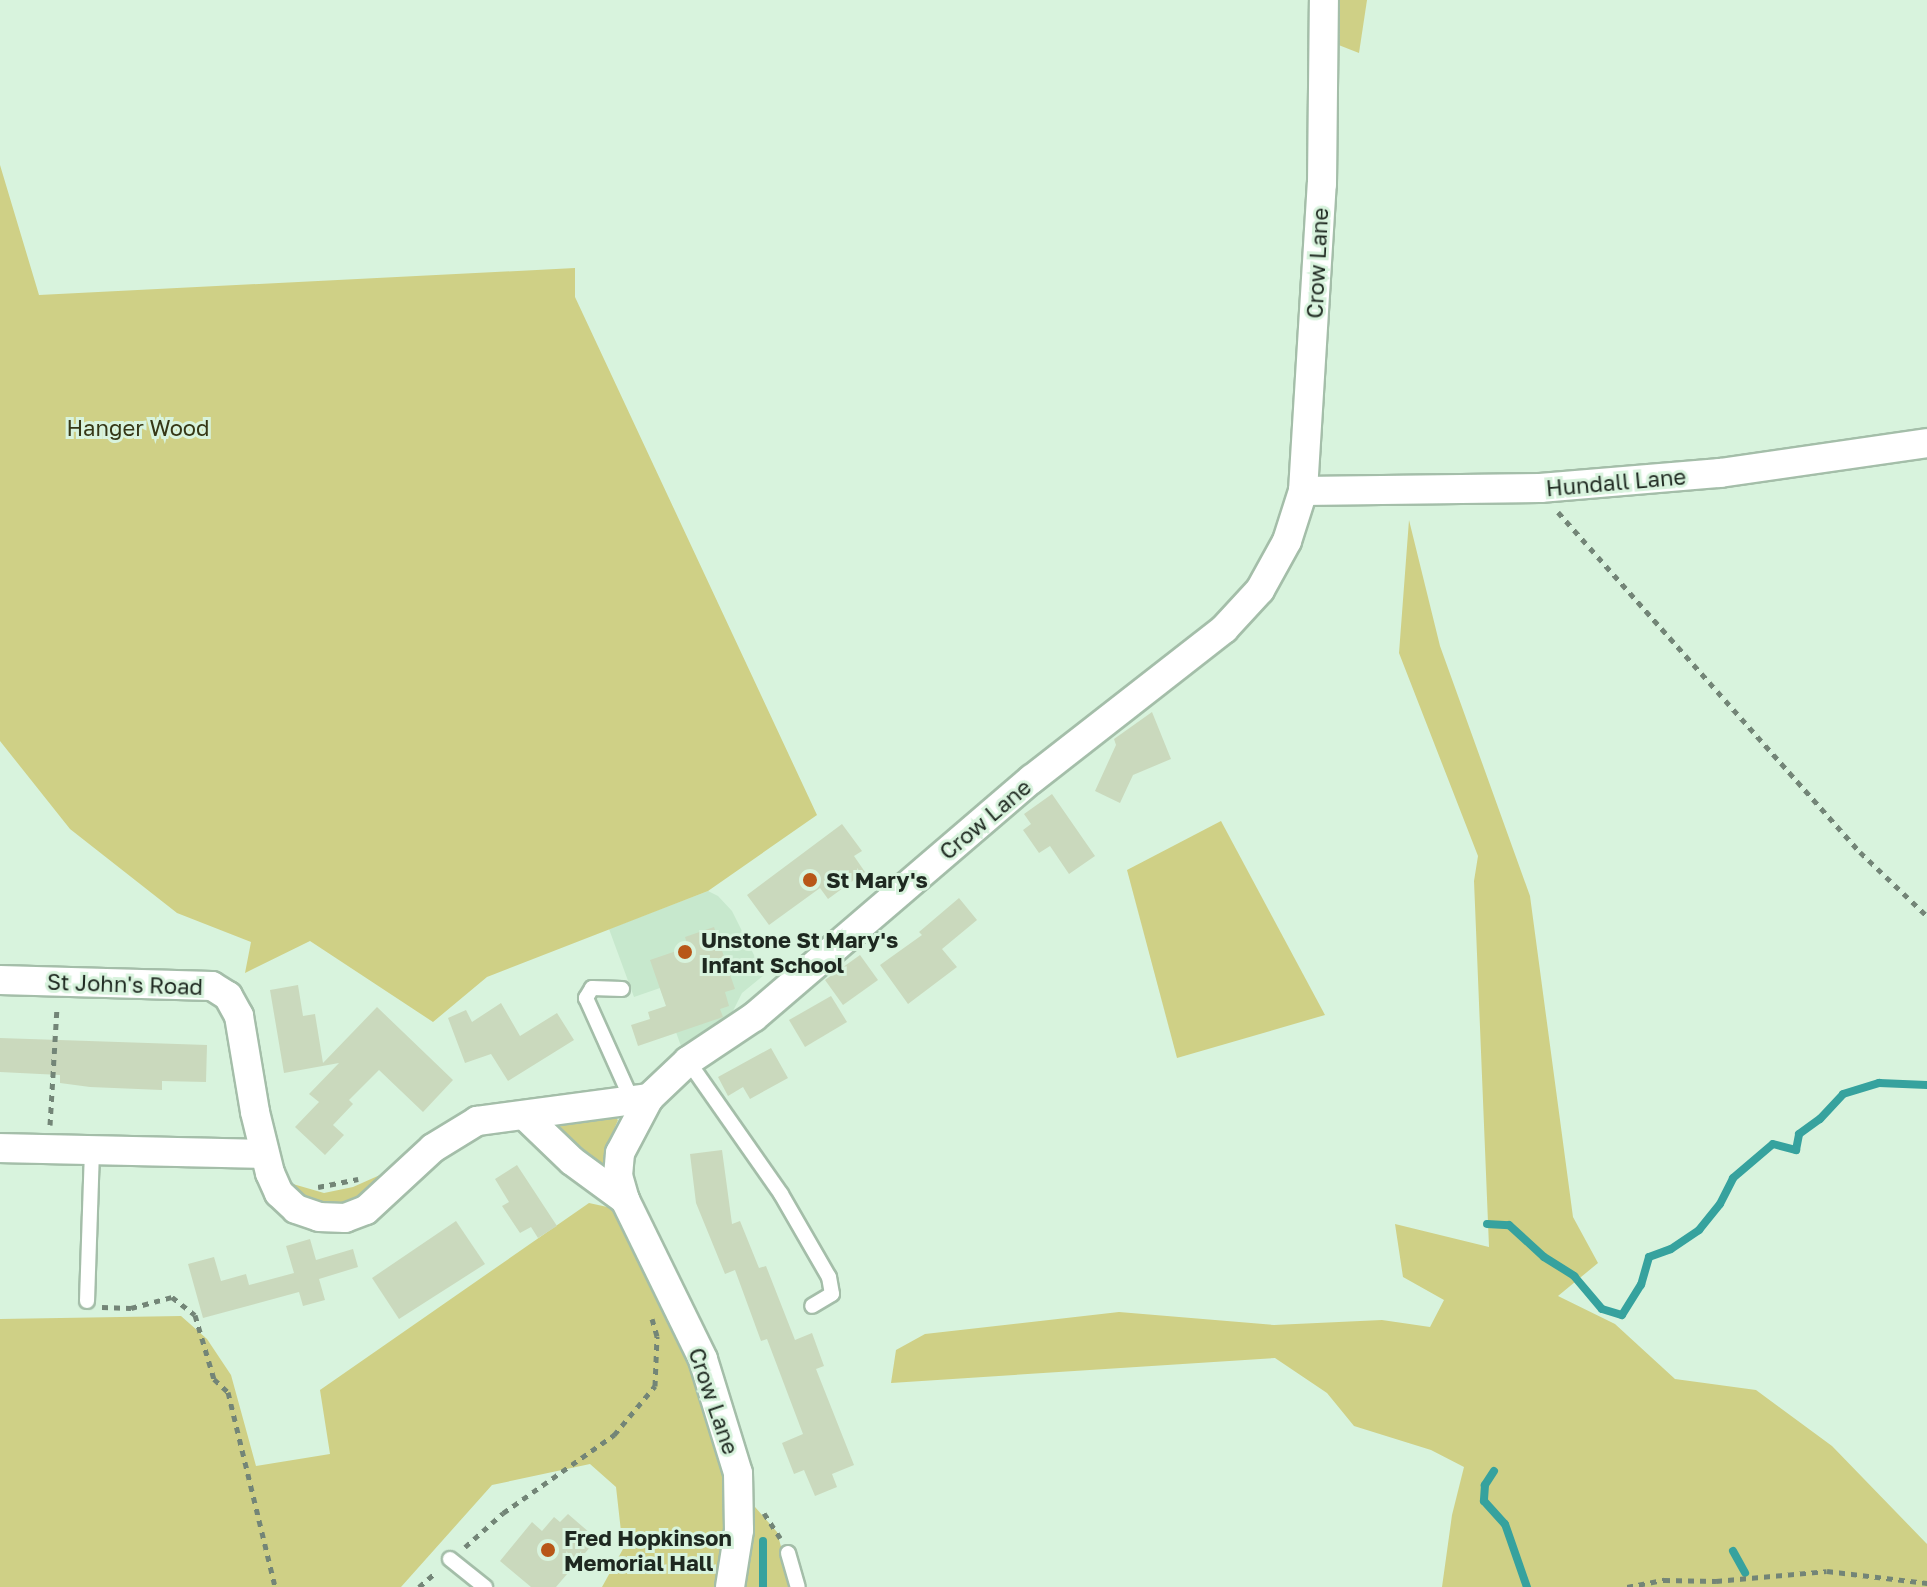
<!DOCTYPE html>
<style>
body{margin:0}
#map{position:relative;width:1927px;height:1587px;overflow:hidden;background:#d8f3dd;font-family:"Golos Text",sans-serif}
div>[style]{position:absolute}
.built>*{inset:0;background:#c7e8cd}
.green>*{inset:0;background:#cfd086}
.stream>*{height:8px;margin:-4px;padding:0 4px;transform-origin:4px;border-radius:4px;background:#36a29e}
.building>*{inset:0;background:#cad9bd}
.path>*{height:5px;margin-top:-2.5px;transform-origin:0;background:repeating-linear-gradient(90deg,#738577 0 6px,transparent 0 12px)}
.roads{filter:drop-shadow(2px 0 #a4bea9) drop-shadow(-2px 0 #a4bea9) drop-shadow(0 2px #a4bea9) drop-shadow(0 -2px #a4bea9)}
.lane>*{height:14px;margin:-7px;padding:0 7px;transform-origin:7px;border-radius:7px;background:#fff}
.street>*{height:28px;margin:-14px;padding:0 14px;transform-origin:14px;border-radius:14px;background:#fff}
.dots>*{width:22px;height:22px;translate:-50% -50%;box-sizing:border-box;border:4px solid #d8f3dd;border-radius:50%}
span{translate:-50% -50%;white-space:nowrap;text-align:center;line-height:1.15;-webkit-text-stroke:6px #d8f3dd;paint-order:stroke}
.street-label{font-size:22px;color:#1e2820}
.park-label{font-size:22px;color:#363716}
.poi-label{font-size:22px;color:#1e2820;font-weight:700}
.left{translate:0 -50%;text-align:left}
</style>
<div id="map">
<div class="built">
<i style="clip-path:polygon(708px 891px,718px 896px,732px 911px,764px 975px,742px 993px,733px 1011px,681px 1046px,660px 988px,634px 997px,609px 929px)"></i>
</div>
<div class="green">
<i style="clip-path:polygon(1334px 0,1367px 0,1359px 53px,1336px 44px)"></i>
<i style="clip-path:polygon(0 165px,39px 295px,575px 268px,575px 297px,817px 815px,708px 891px,487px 977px,433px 1022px,310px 941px,245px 973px,251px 942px,177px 913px,70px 829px,0 741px)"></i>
<i style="clip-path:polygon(1409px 520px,1440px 646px,1530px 896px,1573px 1217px,1598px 1263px,1558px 1296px,1615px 1324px,1675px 1379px,1756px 1390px,1832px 1446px,1927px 1544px,1927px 1587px,1442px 1587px,1452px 1515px,1464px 1467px,1431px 1450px,1354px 1426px,1327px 1393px,1275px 1358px,891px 1383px,896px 1350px,925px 1334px,1119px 1312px,1274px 1325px,1382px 1320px,1430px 1327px,1444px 1300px,1403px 1277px,1395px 1224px,1489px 1247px,1474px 881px,1478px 856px,1399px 653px)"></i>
<i style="clip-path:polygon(1221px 821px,1325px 1015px,1177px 1058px,1127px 870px)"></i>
<i style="clip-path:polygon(612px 1114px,618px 1120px,607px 1146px,605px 1166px,597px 1173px,554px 1130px,559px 1123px)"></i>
<i style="clip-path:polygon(398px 1167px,386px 1181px,339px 1211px,307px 1202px,286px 1182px,324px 1193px,353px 1187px)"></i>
<i style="clip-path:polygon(589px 1203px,612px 1208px,689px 1360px,720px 1467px,777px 1532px,792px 1587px,602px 1587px,623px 1549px,616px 1487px,590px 1464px,492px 1485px,401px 1587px,0 1587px,0 1319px,181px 1316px,207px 1339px,231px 1375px,256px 1466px,330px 1454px,320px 1390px)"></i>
</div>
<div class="stream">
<i style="left:1487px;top:1224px;width:22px;rotate:3deg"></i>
<i style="left:1509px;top:1225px;width:47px;rotate:42.4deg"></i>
<i style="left:1544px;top:1257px;width:36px;rotate:32deg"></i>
<i style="left:1574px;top:1276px;width:43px;rotate:49.7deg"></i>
<i style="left:1602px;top:1309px;width:21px;rotate:17deg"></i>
<i style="left:1622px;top:1315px;width:36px;rotate:-58deg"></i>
<i style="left:1641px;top:1285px;width:29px;rotate:-74deg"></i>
<i style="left:1649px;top:1257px;width:23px;rotate:-20deg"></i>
<i style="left:1671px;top:1249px;width:34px;rotate:-34deg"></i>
<i style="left:1699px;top:1230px;width:33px;rotate:-51deg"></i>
<i style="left:1720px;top:1204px;width:29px;rotate:-63deg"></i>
<i style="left:1733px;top:1178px;width:52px;rotate:-40.4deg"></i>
<i style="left:1773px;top:1144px;width:24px;rotate:15deg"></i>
<i style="left:1796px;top:1150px;width:16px;rotate:-79deg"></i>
<i style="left:1799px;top:1134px;width:26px;rotate:-36deg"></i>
<i style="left:1820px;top:1119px;width:34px;rotate:-47deg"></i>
<i style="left:1843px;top:1094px;width:38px;rotate:-17deg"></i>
<i style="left:1879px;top:1083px;width:48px;rotate:2.4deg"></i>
<i style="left:1494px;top:1471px;width:17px;rotate:123deg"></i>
<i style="left:1485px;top:1485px;width:16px;rotate:94deg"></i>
<i style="left:1484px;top:1501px;width:31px;rotate:48deg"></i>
<i style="left:1505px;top:1524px;width:67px;rotate:70.8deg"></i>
<i style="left:763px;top:1541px;width:46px;rotate:90deg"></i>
<i style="left:1733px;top:1551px;width:25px;rotate:61deg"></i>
</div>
<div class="building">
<i style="clip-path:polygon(1152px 712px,1171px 759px,1133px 775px,1120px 803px,1095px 791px,1116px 745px,1114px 739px)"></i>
<i style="clip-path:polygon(1052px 794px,1095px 856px,1069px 874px,1050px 846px,1039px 853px,1023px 830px,1031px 824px,1024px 814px)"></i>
<i style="clip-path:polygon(842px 824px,862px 851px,854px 856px,865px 872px,828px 899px,820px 888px,769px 925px,747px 895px)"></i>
<i style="clip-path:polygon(959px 898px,977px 920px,942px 949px,957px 967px,908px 1004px,880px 965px,922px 935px,919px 932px)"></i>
<i style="clip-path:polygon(714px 927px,735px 989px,725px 992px,729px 1006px,720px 1009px,723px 1017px,638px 1046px,631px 1025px,650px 1019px,648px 1012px,666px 1006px,650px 960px,688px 947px,685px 937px)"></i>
<i style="clip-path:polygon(860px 955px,878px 980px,843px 1005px,825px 980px)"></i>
<i style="clip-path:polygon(298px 985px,303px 1016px,315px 1014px,323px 1063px,377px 1007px,453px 1080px,423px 1112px,379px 1070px,349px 1100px,353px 1104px,333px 1125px,344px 1135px,325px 1155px,295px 1127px,319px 1102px,309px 1094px,339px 1063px,284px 1073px,270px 990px)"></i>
<i style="clip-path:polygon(831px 996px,847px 1022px,805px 1047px,789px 1020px)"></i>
<i style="clip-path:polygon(501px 1003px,520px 1036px,557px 1013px,574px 1040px,508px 1081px,491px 1054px,465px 1063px,448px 1018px,466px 1010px,472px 1022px)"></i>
<i style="clip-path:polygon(0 1038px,207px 1045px,206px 1082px,162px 1081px,162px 1090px,90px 1087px,60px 1083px,60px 1075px,0 1072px)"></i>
<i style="clip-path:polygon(771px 1048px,788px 1078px,750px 1099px,743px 1087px,728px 1096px,718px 1077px)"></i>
<i style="clip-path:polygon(722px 1150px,732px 1224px,740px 1221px,759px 1268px,766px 1266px,795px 1340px,812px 1333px,824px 1366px,816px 1369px,854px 1465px,832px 1474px,837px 1487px,815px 1496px,804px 1470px,794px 1474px,782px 1443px,803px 1434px,767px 1339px,761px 1341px,735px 1270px,725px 1274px,696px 1203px,690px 1154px)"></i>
<i style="clip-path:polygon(517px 1165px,557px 1226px,538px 1238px,531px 1227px,520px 1233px,502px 1206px,509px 1202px,495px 1179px)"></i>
<i style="clip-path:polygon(456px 1221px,485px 1264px,399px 1319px,372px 1278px)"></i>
<i style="clip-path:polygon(310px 1239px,316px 1260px,353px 1249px,358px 1267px,319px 1279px,325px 1300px,303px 1306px,299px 1292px,203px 1318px,188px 1264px,214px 1257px,221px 1281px,246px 1274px,249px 1285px,294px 1273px,286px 1246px)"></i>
<i style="clip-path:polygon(568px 1514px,597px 1539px,556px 1587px,531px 1587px,500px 1561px,532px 1522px,542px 1531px,554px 1517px,560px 1522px)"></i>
</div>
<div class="path">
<i style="left:1558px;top:512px;width:455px;rotate:48.4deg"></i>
<i style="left:1860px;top:852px;width:93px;rotate:43.7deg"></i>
<i style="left:50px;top:1125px;width:118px;rotate:-86.6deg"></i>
<i style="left:318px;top:1187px;width:41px;rotate:-11.3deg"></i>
<i style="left:102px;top:1307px;width:29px;rotate:2deg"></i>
<i style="left:131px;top:1308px;width:42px;rotate:-15deg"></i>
<i style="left:172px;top:1297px;width:29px;rotate:38deg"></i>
<i style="left:195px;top:1315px;width:67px;rotate:73.5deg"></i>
<i style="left:214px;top:1379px;width:19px;rotate:43deg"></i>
<i style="left:228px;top:1392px;width:201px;rotate:76.4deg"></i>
<i style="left:764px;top:1513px;width:30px;rotate:57deg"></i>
<i style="left:465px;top:1547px;width:51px;rotate:-41.8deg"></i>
<i style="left:503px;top:1513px;width:136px;rotate:-35.1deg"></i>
<i style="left:614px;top:1435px;width:64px;rotate:-50.1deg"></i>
<i style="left:655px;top:1386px;width:50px;rotate:-87.7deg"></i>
<i style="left:657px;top:1336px;width:18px;rotate:-106deg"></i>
<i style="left:419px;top:1587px;width:23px;rotate:-41deg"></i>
<i style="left:1627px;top:1587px;width:38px;rotate:-11deg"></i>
<i style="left:1664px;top:1580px;width:52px;rotate:1.1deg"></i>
<i style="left:1716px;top:1581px;width:111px;rotate:-5.1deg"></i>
<i style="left:1827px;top:1571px;width:101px;rotate:6.8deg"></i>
</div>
<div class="roads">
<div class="lane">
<i style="left:622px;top:989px;width:30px;rotate:-178deg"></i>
<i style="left:592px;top:988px;width:12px;rotate:121deg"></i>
<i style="left:586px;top:998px;width:110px;rotate:65.8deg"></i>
<i style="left:688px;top:1061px;width:162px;rotate:55deg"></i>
<i style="left:781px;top:1194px;width:96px;rotate:60deg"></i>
<i style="left:829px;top:1277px;width:17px;rotate:80deg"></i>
<i style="left:832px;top:1294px;width:23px;rotate:149deg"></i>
<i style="left:87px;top:1301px;width:149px;rotate:-88.1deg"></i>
<i style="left:788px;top:1553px;width:35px;rotate:74deg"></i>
<i style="left:450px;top:1559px;width:45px;rotate:38.7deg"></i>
</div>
<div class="street">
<i style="left:1303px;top:491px;width:237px;rotate:-0.7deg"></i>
<i style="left:1540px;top:488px;width:181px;rotate:-4.8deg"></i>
<i style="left:1720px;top:473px;width:209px;rotate:-8.2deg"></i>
<i style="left:0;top:980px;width:212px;rotate:1.6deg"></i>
<i style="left:212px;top:986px;width:19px;rotate:32deg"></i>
<i style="left:228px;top:996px;width:23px;rotate:61deg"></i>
<i style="left:239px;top:1016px;width:97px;rotate:80.5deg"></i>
<i style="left:255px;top:1112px;width:63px;rotate:76.2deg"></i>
<i style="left:270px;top:1173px;width:22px;rotate:66deg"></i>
<i style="left:279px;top:1193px;width:23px;rotate:43deg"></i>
<i style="left:296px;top:1209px;width:24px;rotate:19deg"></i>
<i style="left:319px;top:1217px;width:26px;rotate:2deg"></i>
<i style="left:345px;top:1218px;width:22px;rotate:-21deg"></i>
<i style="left:366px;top:1210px;width:91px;rotate:-42.8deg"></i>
<i style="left:433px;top:1148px;width:52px;rotate:-31.5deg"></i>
<i style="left:477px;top:1121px;width:174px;rotate:-7.6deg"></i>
<i style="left:524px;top:1115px;width:66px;rotate:43.8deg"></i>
<i style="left:572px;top:1161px;width:66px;rotate:36.3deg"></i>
<i style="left:0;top:1148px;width:264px;rotate:1.3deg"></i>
<i style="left:730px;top:1587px;width:58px;rotate:-81deg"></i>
<i style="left:739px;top:1530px;width:57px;rotate:-91deg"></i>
<i style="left:738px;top:1473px;width:119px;rotate:-107.1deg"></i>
<i style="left:703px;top:1359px;width:177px;rotate:-116.1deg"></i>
<i style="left:625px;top:1200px;width:25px;rotate:-106deg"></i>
<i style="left:618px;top:1176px;width:23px;rotate:-85deg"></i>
<i style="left:620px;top:1153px;width:62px;rotate:-62.2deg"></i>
<i style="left:649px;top:1098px;width:54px;rotate:-43.5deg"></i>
<i style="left:688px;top:1061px;width:79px;rotate:-33.7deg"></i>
<i style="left:754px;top:1017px;width:366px;rotate:-40.6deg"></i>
<i style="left:1032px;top:779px;width:244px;rotate:-38deg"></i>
<i style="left:1224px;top:629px;width:53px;rotate:-47.3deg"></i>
<i style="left:1260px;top:590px;width:56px;rotate:-61.1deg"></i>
<i style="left:1287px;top:541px;width:52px;rotate:-72.3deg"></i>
<i style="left:1303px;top:491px;width:308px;rotate:-86.5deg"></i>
<i style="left:1322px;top:184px;width:184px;rotate:-89.4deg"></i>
</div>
</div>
<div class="dots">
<i style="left:810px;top:880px;background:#b85718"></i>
<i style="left:685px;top:952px;background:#b85718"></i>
<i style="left:548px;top:1550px;background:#b85718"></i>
</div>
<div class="street-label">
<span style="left:1317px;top:263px;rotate:-87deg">Crow Lane</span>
<span style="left:1616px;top:482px;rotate:-5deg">Hundall Lane</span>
<span style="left:985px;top:819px;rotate:-40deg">Crow Lane</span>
<span style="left:125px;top:984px;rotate:2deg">St John's Road</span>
<span style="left:714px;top:1401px;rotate:71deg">Crow Lane</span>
</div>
<div class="park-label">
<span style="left:138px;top:428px">Hanger Wood</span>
</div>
<div class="poi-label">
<span class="left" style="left:826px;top:880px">St Mary's</span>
<span class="left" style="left:701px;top:952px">Unstone St Mary's<br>Infant School</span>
<span class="left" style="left:564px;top:1550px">Fred Hopkinson<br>Memorial Hall</span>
</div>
</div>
